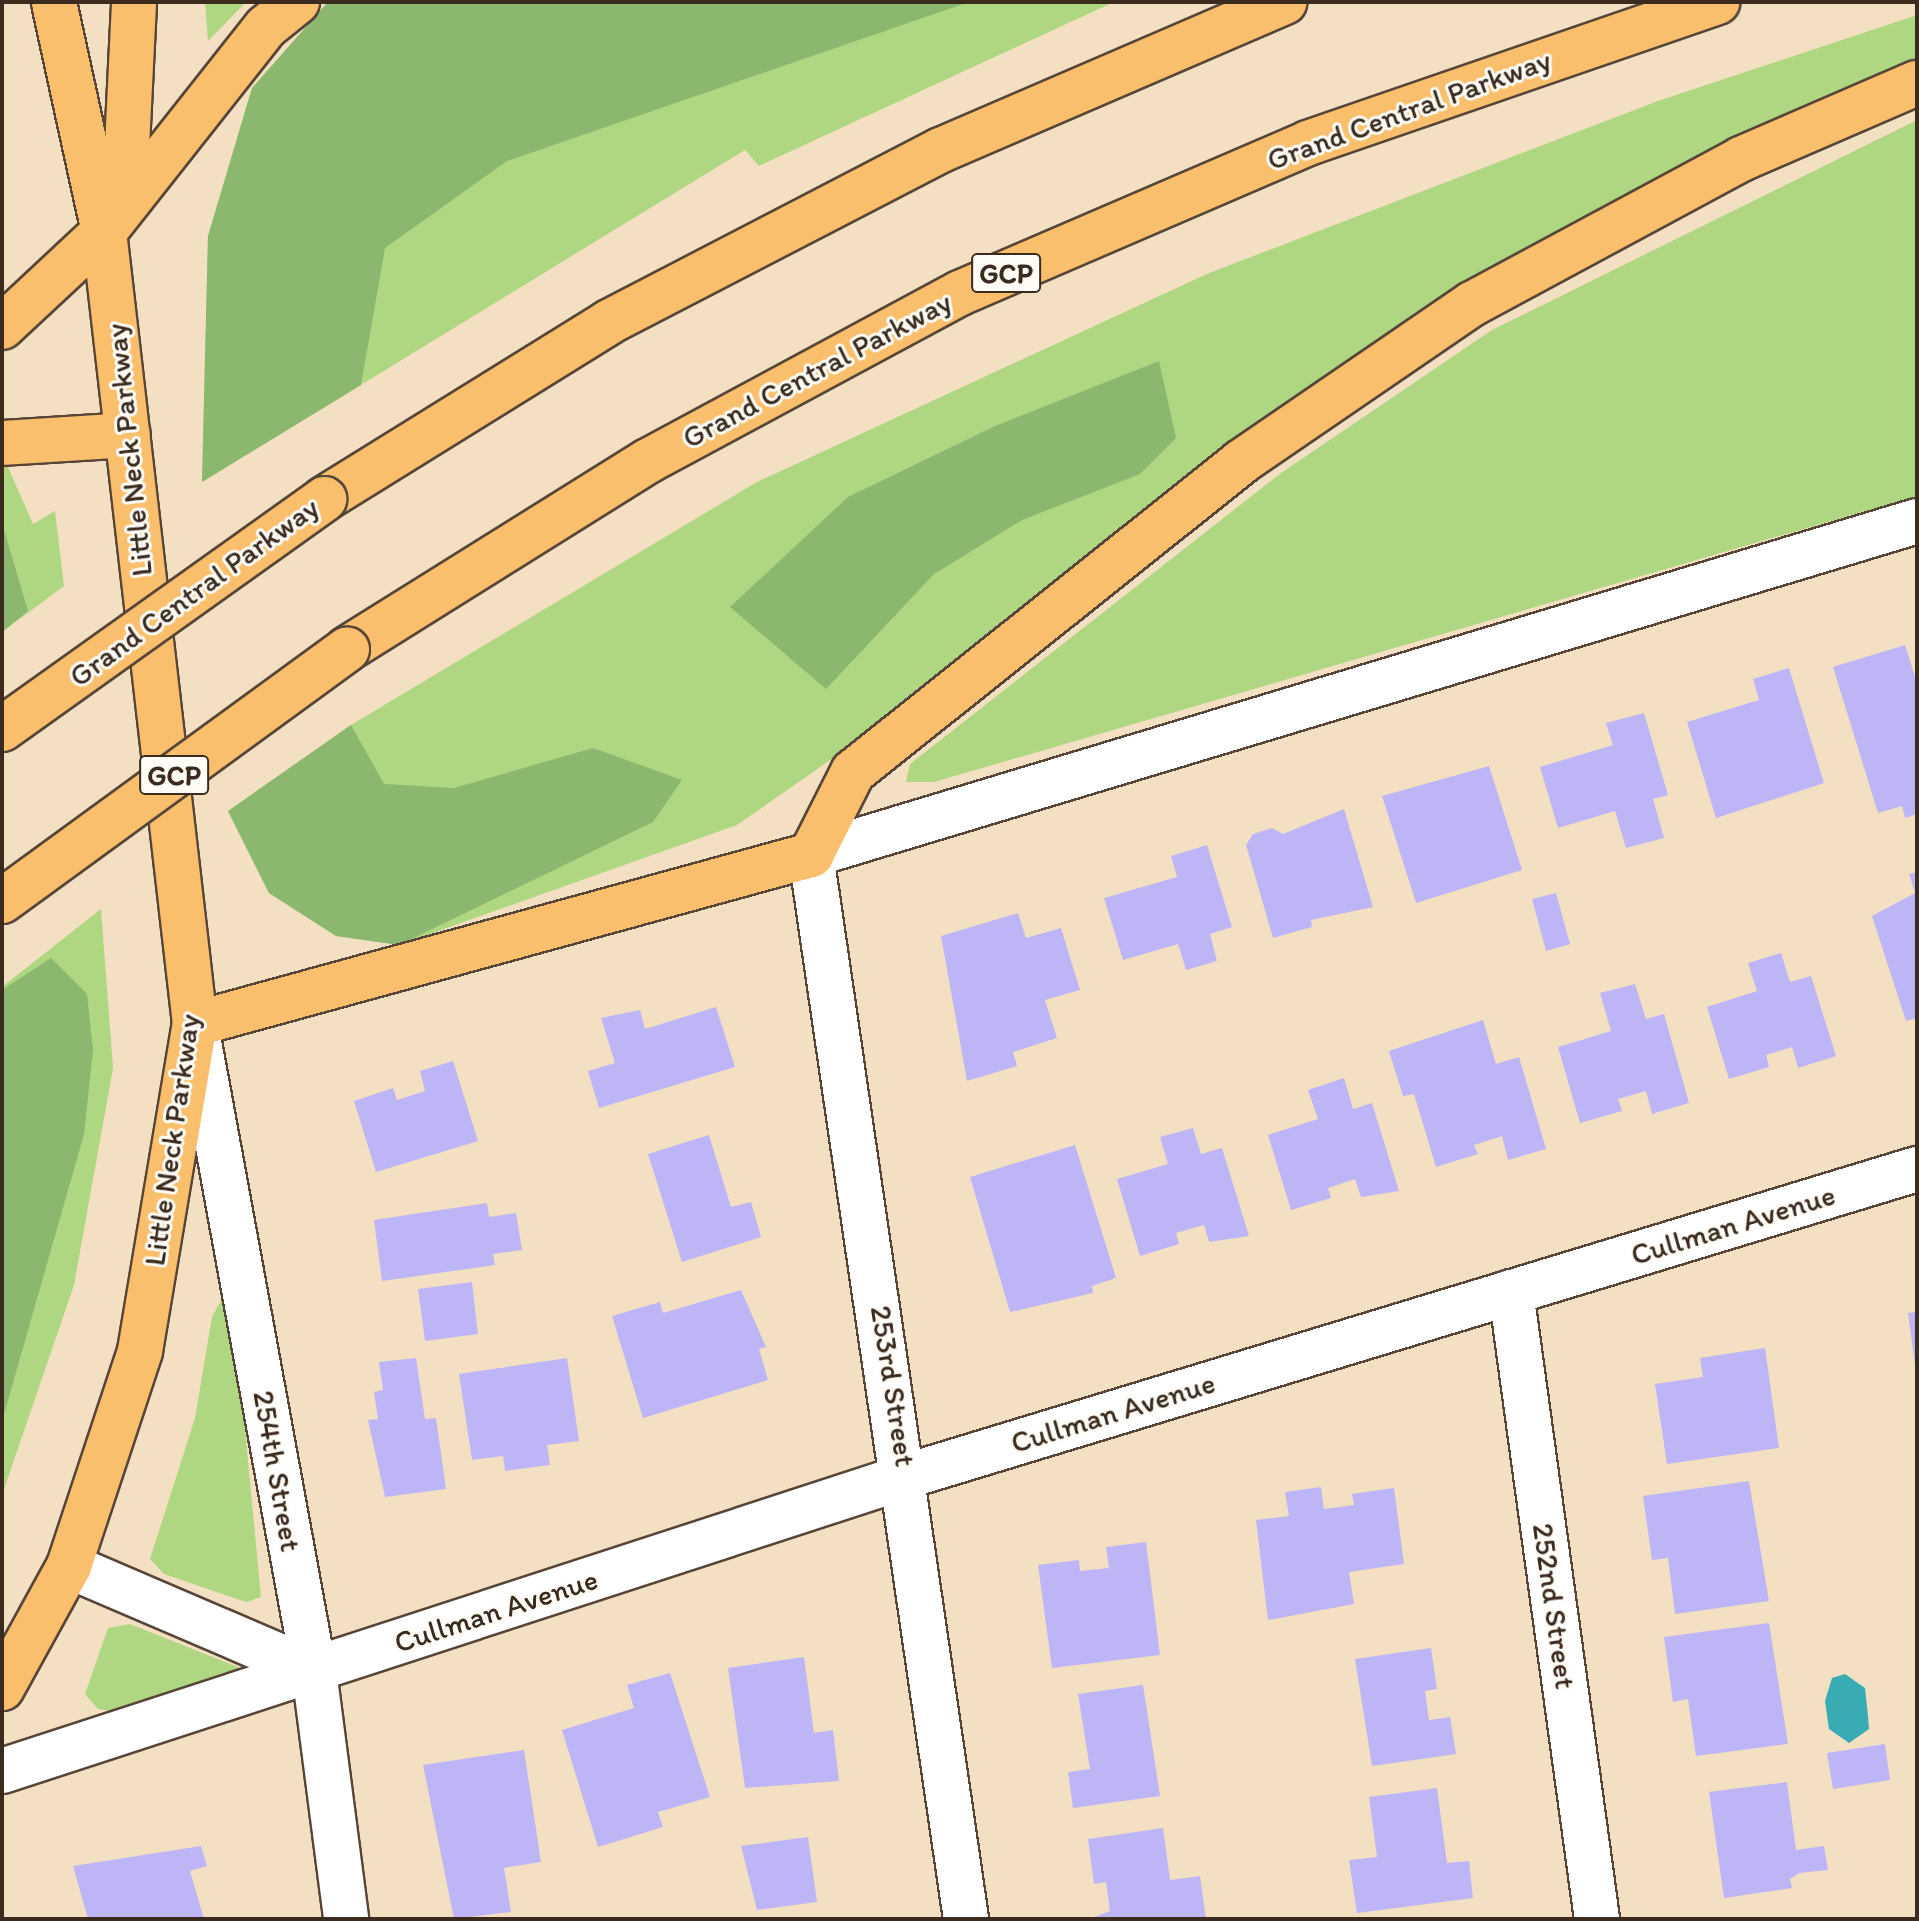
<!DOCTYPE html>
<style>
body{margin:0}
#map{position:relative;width:1919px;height:1921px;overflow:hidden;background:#f3e0c3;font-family:Itim,sans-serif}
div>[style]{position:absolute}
.green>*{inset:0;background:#afd681}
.forest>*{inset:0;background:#8bb76f}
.water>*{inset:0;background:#39abb3}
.building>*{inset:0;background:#beb5f6}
.roads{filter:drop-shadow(2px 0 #574537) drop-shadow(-2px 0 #574537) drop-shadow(0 2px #574537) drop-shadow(0 -2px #574537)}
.minor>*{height:44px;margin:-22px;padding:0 22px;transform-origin:22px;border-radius:22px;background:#fff}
.major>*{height:44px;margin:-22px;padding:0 22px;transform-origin:22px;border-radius:22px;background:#f9bf6d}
.highway>*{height:44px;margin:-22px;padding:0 22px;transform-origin:22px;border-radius:22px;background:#f9bf6d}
.bridges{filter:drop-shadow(2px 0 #574537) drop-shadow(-2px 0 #574537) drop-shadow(0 2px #574537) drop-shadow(0 -2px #574537)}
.highway-bridge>*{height:44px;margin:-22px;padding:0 22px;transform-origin:22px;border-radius:22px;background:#f9bf6d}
span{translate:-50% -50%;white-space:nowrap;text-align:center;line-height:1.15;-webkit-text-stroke:6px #fdfcf7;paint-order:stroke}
.shield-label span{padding:2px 6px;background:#fdfcf7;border:2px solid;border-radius:6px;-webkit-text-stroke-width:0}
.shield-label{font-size:28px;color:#3b2a1e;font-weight:700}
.street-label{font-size:30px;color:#3b2a1e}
.frame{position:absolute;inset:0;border:4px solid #3b2a1e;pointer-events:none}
</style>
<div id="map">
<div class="green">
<i style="clip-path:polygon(205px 2px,246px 2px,208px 41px)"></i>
<i style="clip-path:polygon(328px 2px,1114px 2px,759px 166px,745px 150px,202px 482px,208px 236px,252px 88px)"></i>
<i style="clip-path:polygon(1917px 15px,1917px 64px,1582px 218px,1420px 310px,1220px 449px,866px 735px,737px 825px,399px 945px,336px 936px,269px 893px,228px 811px,351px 725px,757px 482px,1209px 273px,1658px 101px)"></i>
<i style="clip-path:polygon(1917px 120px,1917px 496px,934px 782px,906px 782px,910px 764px,1281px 473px,1492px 330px)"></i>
<i style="clip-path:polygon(3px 456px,33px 524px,55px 511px,64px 586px,2px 632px)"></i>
<i style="clip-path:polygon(101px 909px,113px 1068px,74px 1285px,2px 1495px,2px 987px)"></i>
<i style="clip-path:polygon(224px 1295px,234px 1314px,261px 1597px,246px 1602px,164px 1574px,150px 1559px,195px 1418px,212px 1317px)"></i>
<i style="clip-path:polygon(130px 1624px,245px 1670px,130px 1714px,98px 1709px,85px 1694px,108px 1628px)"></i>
</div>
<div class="forest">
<i style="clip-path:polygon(328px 2px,969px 2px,507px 161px,385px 248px,361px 385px,202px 482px,208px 236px,252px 88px)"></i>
<i style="clip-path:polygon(1159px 361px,1176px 438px,1140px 474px,1022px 520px,934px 574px,826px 689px,730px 607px,848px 497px,995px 426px)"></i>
<i style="clip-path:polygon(2px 523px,28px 611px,2px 632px)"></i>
<i style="clip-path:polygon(351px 725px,384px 784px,454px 788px,593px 748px,682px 780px,653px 822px,399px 945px,336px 936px,269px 893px,228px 811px)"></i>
<i style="clip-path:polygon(51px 958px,87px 994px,93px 1050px,84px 1134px,2px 1421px,2px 990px)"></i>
</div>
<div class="water">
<i style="clip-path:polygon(1845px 1674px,1865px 1688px,1868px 1716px,1869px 1729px,1849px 1743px,1829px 1729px,1825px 1701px,1832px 1678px)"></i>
</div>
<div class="building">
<i style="clip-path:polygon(1905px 645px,1917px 683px,1917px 814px,1905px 818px,1902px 806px,1878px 813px,1833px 667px)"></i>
<i style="clip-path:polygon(1789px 668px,1824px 783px,1716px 818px,1687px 722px,1759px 700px,1753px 679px)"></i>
<i style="clip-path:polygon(1644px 713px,1668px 795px,1653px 799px,1664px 838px,1626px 848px,1615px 811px,1558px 828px,1540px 767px,1613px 745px,1606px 723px)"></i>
<i style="clip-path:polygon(1489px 766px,1522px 870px,1416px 903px,1382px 796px)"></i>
<i style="clip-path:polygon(1344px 809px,1373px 907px,1311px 920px,1312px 927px,1273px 938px,1246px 845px,1253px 834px,1272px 828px,1283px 834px)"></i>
<i style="clip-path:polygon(1207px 845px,1232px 927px,1210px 934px,1217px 961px,1186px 970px,1178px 944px,1123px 960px,1104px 898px,1177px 877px,1171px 856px)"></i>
<i style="clip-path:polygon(1917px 872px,1917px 1018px,1906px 1021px,1872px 916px,1915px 893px,1909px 874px)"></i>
<i style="clip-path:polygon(1556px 893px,1570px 944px,1546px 951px,1532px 899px)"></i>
<i style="clip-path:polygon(1018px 913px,1026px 938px,1061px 928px,1080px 990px,1045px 1000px,1057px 1038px,1013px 1052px,1017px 1066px,967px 1081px,941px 936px)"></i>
<i style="clip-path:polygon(1781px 953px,1790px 982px,1811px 976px,1836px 1056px,1798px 1068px,1792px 1047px,1766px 1055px,1769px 1067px,1729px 1079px,1707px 1007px,1757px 991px,1748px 963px)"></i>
<i style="clip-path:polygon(1635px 984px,1646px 1019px,1664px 1014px,1689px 1103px,1652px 1114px,1646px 1091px,1618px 1099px,1622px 1111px,1580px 1123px,1558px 1047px,1611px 1031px,1600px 993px)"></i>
<i style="clip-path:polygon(716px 1007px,735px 1067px,599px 1108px,588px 1071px,615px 1063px,601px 1018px,640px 1010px,645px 1029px)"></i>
<i style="clip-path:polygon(1483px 1020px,1496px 1064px,1519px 1057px,1546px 1149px,1508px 1160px,1502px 1136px,1474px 1145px,1478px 1154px,1436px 1167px,1414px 1094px,1403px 1096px,1389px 1051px)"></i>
<i style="clip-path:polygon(453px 1061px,478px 1141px,376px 1172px,354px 1101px,393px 1088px,397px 1100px,425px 1091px,420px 1071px)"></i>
<i style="clip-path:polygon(1344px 1078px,1353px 1109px,1372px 1103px,1399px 1191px,1361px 1197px,1355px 1179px,1328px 1188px,1331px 1198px,1291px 1210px,1268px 1135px,1318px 1119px,1308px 1090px)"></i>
<i style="clip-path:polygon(1193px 1128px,1201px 1154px,1222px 1148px,1249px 1236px,1209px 1242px,1204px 1225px,1176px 1233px,1179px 1244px,1140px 1256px,1117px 1179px,1168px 1164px,1160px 1137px)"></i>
<i style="clip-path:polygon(709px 1135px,731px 1207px,751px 1202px,761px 1237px,682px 1262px,648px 1154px)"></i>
<i style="clip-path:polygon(1075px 1145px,1116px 1278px,1092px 1286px,1093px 1293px,1010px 1312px,970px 1177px)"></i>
<i style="clip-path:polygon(487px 1203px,489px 1217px,516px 1213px,522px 1250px,493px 1254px,495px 1265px,382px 1281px,374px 1220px)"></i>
<i style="clip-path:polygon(472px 1282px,478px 1334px,425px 1341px,418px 1289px)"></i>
<i style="clip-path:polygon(741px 1290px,766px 1347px,759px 1349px,768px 1380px,643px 1418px,612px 1316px,660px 1302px,663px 1313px)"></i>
<i style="clip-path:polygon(1917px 1312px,1917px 1365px,1915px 1365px,1908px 1313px)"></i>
<i style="clip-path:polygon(1765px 1348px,1779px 1448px,1667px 1464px,1655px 1384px,1703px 1377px,1700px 1358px)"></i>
<i style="clip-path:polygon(416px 1358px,425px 1419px,436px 1418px,446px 1489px,385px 1497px,368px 1420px,378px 1419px,374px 1392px,383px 1390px,379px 1362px)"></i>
<i style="clip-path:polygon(567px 1358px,579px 1441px,547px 1445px,550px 1465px,505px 1471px,503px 1456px,472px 1460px,459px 1374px)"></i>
<i style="clip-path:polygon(1749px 1481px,1769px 1601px,1675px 1614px,1668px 1558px,1652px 1560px,1643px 1496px)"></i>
<i style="clip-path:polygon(1321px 1487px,1324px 1509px,1354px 1505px,1352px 1494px,1394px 1488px,1404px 1564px,1349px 1572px,1354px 1604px,1268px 1620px,1256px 1520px,1289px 1516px,1285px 1492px)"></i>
<i style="clip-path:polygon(1146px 1542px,1160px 1655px,1052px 1668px,1038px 1565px,1079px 1560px,1080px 1571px,1109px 1568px,1106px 1547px)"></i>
<i style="clip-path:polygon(1769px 1623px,1788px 1744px,1696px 1756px,1688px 1699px,1673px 1702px,1664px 1637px)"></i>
<i style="clip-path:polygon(1431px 1648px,1437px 1689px,1425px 1691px,1429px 1720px,1450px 1717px,1456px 1754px,1372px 1766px,1355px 1659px)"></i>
<i style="clip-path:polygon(804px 1657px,814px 1733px,833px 1730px,839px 1781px,745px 1788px,728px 1668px)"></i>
<i style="clip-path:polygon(670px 1673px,710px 1797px,658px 1812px,663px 1827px,598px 1847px,562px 1730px,634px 1708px,627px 1685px)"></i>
<i style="clip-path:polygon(1143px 1685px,1160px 1796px,1073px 1808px,1068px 1772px,1090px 1769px,1078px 1694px)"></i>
<i style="clip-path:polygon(1885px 1744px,1890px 1780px,1833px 1789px,1827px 1753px)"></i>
<i style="clip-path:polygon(524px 1750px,541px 1862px,504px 1868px,511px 1912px,454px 1919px,423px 1765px)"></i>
<i style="clip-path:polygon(1787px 1782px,1796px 1850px,1824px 1846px,1828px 1870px,1799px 1873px,1790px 1879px,1792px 1888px,1724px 1898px,1709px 1792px)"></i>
<i style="clip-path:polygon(1437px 1788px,1447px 1863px,1469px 1861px,1473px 1898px,1357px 1913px,1349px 1860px,1377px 1857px,1369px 1797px)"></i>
<i style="clip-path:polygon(1163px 1828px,1170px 1880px,1200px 1876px,1206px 1919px,1089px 1919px,1110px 1911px,1106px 1882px,1094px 1884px,1088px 1839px)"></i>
<i style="clip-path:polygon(808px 1837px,817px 1902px,757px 1910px,741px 1846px)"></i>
<i style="clip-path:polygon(201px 1846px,207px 1866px,190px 1871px,204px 1919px,88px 1919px,73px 1866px)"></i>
</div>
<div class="roads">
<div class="minor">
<i style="left:196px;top:1026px;width:656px;rotate:79.63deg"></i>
<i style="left:314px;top:1671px;width:250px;rotate:82.6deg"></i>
<i style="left:1511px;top:1292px;width:633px;rotate:82.19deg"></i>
<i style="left:69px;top:1566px;width:267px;rotate:23.2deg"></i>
<i style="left:2px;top:1771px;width:952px;rotate:-18.05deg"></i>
<i style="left:907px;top:1476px;width:1056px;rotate:-16.91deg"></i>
<i style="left:966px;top:1919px;width:1075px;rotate:-98.29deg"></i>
<i style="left:811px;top:855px;width:1155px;rotate:-16.8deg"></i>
</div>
<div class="major">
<i style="left:109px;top:214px;width:69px;rotate:-75deg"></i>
<i style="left:127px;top:147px;width:145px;rotate:-87.2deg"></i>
<i style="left:2px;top:327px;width:139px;rotate:-43deg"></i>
<i style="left:104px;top:232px;width:261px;rotate:-51.7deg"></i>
<i style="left:266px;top:27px;width:40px;rotate:-39deg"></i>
<i style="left:2px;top:443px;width:126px;rotate:-3.6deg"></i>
<i style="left:195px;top:1024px;width:639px;rotate:-15.34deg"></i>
<i style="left:2px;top:1688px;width:139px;rotate:-61.2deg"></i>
<i style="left:69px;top:1566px;width:226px;rotate:-71.7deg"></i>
<i style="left:140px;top:1351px;width:332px;rotate:-80.5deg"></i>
<i style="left:195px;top:1024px;width:797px;rotate:-96.55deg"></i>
<i style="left:104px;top:232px;width:235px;rotate:-102.3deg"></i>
</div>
<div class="highway">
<i style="left:324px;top:499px;width:335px;rotate:-31.8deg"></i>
<i style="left:609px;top:322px;width:374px;rotate:-27.4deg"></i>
<i style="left:941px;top:150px;width:374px;rotate:-23.3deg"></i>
<i style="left:347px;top:649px;width:355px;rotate:-32deg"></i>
<i style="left:648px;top:461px;width:354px;rotate:-28.3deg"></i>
<i style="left:960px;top:293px;width:379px;rotate:-23.3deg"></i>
<i style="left:1308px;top:143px;width:433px;rotate:-19deg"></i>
<i style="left:811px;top:855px;width:93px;rotate:-63.2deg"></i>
<i style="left:853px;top:772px;width:497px;rotate:-38.6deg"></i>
<i style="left:1241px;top:462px;width:280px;rotate:-34.4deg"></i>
<i style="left:1472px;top:304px;width:306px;rotate:-28.3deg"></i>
<i style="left:1741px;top:159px;width:192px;rotate:-23.4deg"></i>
</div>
</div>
<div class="bridges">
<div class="highway-bridge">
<i style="left:2px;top:729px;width:396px;rotate:-35.5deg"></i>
<i style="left:2px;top:901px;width:427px;rotate:-36.1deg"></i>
</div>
</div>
<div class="shield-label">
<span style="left:1006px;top:273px">GCP</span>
<span style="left:174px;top:775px">GCP</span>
</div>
<div class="street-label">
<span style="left:1409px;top:110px;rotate:-20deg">Grand Central Parkway</span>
<span style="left:817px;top:370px;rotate:-28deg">Grand Central Parkway</span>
<span style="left:129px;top:450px;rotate:-96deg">Little Neck Parkway</span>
<span style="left:194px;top:592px;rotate:-36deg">Grand Central Parkway</span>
<span style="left:172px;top:1140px;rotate:-82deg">Little Neck Parkway</span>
<span style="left:1733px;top:1225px;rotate:-17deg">Cullman Avenue</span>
<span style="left:893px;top:1386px;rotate:81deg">253rd Street</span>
<span style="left:1113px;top:1413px;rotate:-17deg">Cullman Avenue</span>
<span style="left:277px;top:1471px;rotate:80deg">254th Street</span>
<span style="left:1554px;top:1606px;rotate:82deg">252nd Street</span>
<span style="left:496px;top:1611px;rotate:-18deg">Cullman Avenue</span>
</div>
<div class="frame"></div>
</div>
